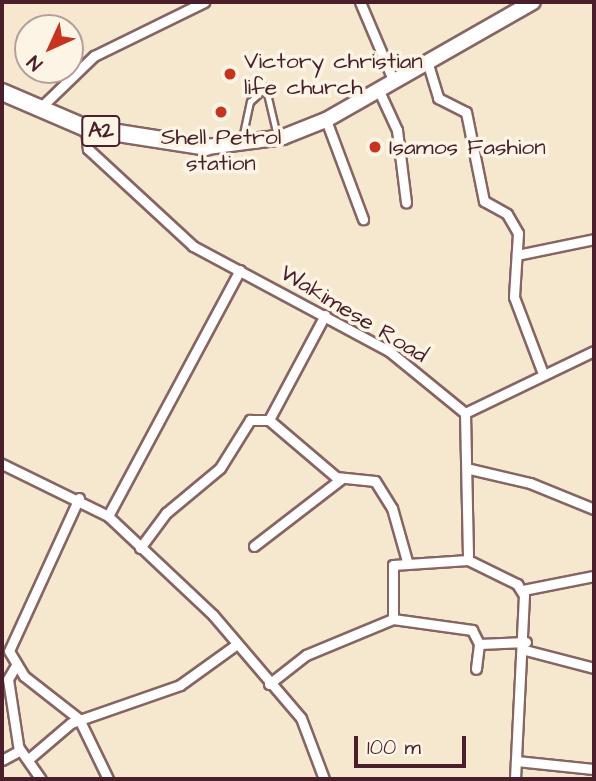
<!DOCTYPE html>
<style>
body{margin:0}
#map{position:relative;width:596px;height:781px;overflow:hidden;background:#f5e8ce;font-family:"Architects Daughter",sans-serif}
div>[style]{position:absolute}
.roads{filter:drop-shadow(2px 0 #866564) drop-shadow(-2px 0 #866564) drop-shadow(0 2px #866564) drop-shadow(0 -2px #866564)}
.lane>*{height:4.5px;margin:-2.25px;padding:0 2.25px;transform-origin:2.25px;border-radius:2.25px;background:#fff}
.street>*{height:9px;margin:-4.5px;padding:0 4.5px;transform-origin:4.5px;border-radius:4.5px;background:#fff}
.primary>*{height:14px;margin:-7px;padding:0 7px;transform-origin:7px;border-radius:7px;background:#fff}
.highway>*{height:16px;margin:-8px;padding:0 8px;transform-origin:8px;border-radius:8px;background:#fff}
.dots>*{width:19px;height:19px;translate:-50% -50%;box-sizing:border-box;border:4px solid #fcf5e5;border-radius:50%}
span{translate:-50% -50%;white-space:nowrap;text-align:center;line-height:1.15;-webkit-text-stroke:7px #fcf5e5;paint-order:stroke}
.shield-label span{padding:2px 5px;background:#fcf5e5;border:2px solid;border-radius:5px;-webkit-text-stroke-width:0}
.shield-label{font-size:21px;color:#4a1f2b;font-weight:700}
.poi-label{font-size:23px;color:#4a1f2b}
.left{translate:0 -50%;text-align:left}
.street-label{font-size:23px;color:#4a1f2b}
.frame{position:absolute;inset:0;border:4px solid #4a1f2b;pointer-events:none}
.north{position:absolute;left:14px;top:14px;width:70px;height:70px;box-sizing:border-box;background:#fcf5e5;border:2px solid #b59f9b;border-radius:50%;rotate:225deg;font-size:19px;font-weight:700;line-height:28px;text-align:center;color:#4a1f2b}
.north::after{content:'';display:block;margin:auto;width:24px;height:32px;background:#c8321e;clip-path:polygon(50% 0,100% 100%,50% 72%,0 100%)}
.scale{position:absolute;left:354px;top:736px;width:112px;height:32px;box-sizing:border-box;border:4px solid #4a1f2b;border-top:0;padding-left:9px;font-size:21px;line-height:24px;white-space:nowrap;color:#4a1f2b;-webkit-text-stroke:5px #fcf5e5;paint-order:stroke}
</style>
<div id="map">
<div class="roads">
<div class="lane">
<i style="left:242px;top:139px;width:38px;rotate:-78deg"></i>
<i style="left:250px;top:102px;width:22px;rotate:-43deg"></i>
<i style="left:266px;top:87px;width:48px;rotate:76.8deg"></i>
</div>
<div class="street">
<i style="left:360px;top:2px;width:87px;rotate:67deg"></i>
<i style="left:427px;top:61px;width:39px;rotate:73deg"></i>
<i style="left:438px;top:98px;width:31px;rotate:27deg"></i>
<i style="left:466px;top:112px;width:91px;rotate:78.6deg"></i>
<i style="left:484px;top:201px;width:26px;rotate:29deg"></i>
<i style="left:507px;top:214px;width:22px;rotate:60deg"></i>
<i style="left:518px;top:233px;width:64px;rotate:93.6deg"></i>
<i style="left:514px;top:297px;width:79px;rotate:69.3deg"></i>
<i style="left:379px;top:91px;width:43px;rotate:65.2deg"></i>
<i style="left:397px;top:130px;width:73px;rotate:82.9deg"></i>
<i style="left:38px;top:110px;width:78px;rotate:-44deg"></i>
<i style="left:94px;top:56px;width:123px;rotate:-26.1deg"></i>
<i style="left:326px;top:120px;width:106px;rotate:69.5deg"></i>
<i style="left:86px;top:128px;width:21px;rotate:85deg"></i>
<i style="left:88px;top:149px;width:143px;rotate:42.7deg"></i>
<i style="left:193px;top:246px;width:222px;rotate:28.2deg"></i>
<i style="left:389px;top:351px;width:98px;rotate:39.2deg"></i>
<i style="left:465px;top:413px;width:147px;rotate:88.8deg"></i>
<i style="left:468px;top:560px;width:55px;rotate:26.1deg"></i>
<i style="left:517px;top:584px;width:13px;rotate:58deg"></i>
<i style="left:524px;top:595px;width:184px;rotate:92.8deg"></i>
<i style="left:517px;top:255px;width:79px;rotate:-11.7deg"></i>
<i style="left:325px;top:315px;width:119px;rotate:118.1deg"></i>
<i style="left:269px;top:420px;width:88px;rotate:40.4deg"></i>
<i style="left:336px;top:477px;width:39px;rotate:6deg"></i>
<i style="left:375px;top:481px;width:32px;rotate:58deg"></i>
<i style="left:392px;top:508px;width:55px;rotate:74.2deg"></i>
<i style="left:465px;top:413px;width:143px;rotate:-25.7deg"></i>
<i style="left:2px;top:464px;width:118px;rotate:26.1deg"></i>
<i style="left:108px;top:516px;width:144px;rotate:43.3deg"></i>
<i style="left:213px;top:615px;width:135px;rotate:49.5deg"></i>
<i style="left:301px;top:718px;width:65px;rotate:69.3deg"></i>
<i style="left:470px;top:469px;width:62px;rotate:13.1deg"></i>
<i style="left:530px;top:483px;width:69px;rotate:22.1deg"></i>
<i style="left:79px;top:498px;width:168px;rotate:114.6deg"></i>
<i style="left:9px;top:651px;width:29px;rotate:59deg"></i>
<i style="left:24px;top:676px;width:70px;rotate:38deg"></i>
<i style="left:79px;top:719px;width:67px;rotate:64.2deg"></i>
<i style="left:108px;top:516px;width:279px;rotate:-61.8deg"></i>
<i style="left:254px;top:546px;width:110px;rotate:-37.6deg"></i>
<i style="left:140px;top:548px;width:44px;rotate:-53.4deg"></i>
<i style="left:166px;top:513px;width:70px;rotate:-39.8deg"></i>
<i style="left:220px;top:468px;width:57px;rotate:-58deg"></i>
<i style="left:250px;top:420px;width:19px"></i>
<i style="left:523px;top:590px;width:72px;rotate:-11.2deg"></i>
<i style="left:393px;top:619px;width:80px;rotate:7.9deg"></i>
<i style="left:472px;top:630px;width:16px;rotate:63deg"></i>
<i style="left:479px;top:644px;width:25px;rotate:97deg"></i>
<i style="left:479px;top:644px;width:47px;rotate:-2.4deg"></i>
<i style="left:525px;top:650px;width:71px;rotate:14.6deg"></i>
<i style="left:269px;top:684px;width:47px;rotate:-38.1deg"></i>
<i style="left:306px;top:655px;width:94px;rotate:-22.5deg"></i>
<i style="left:393px;top:619px;width:54px;rotate:-90deg"></i>
<i style="left:393px;top:565px;width:75px;rotate:-3.8deg"></i>
<i style="left:19px;top:748px;width:38px;rotate:55deg"></i>
<i style="left:31px;top:757px;width:52px;rotate:-40.4deg"></i>
<i style="left:71px;top:723px;width:115px;rotate:-19.2deg"></i>
<i style="left:180px;top:685px;width:70px;rotate:-35.7deg"></i>
<i style="left:2px;top:760px;width:19px;rotate:-28deg"></i>
<i style="left:19px;top:751px;width:73px;rotate:-98.7deg"></i>
<i style="left:8px;top:679px;width:14px;rotate:-60deg"></i>
<i style="left:516px;top:761px;width:78px;rotate:5.9deg"></i>
</div>
<div class="primary">
<i style="left:207px;top:147px;width:77px;rotate:-7.5deg"></i>
<i style="left:283px;top:137px;width:46px;rotate:-21.6deg"></i>
<i style="left:326px;top:120px;width:238px;rotate:-29.7deg"></i>
</div>
<div class="highway">
<i style="left:2px;top:92px;width:91px;rotate:23.2deg"></i>
<i style="left:86px;top:128px;width:122px;rotate:8.9deg"></i>
</div>
</div>
<div class="dots">
<i style="left:230px;top:74px;background:#c8321e"></i>
<i style="left:221px;top:112px;background:#c8321e"></i>
<i style="left:375px;top:147px;background:#c8321e"></i>
</div>
<div class="shield-label">
<span style="left:101px;top:131px">A2</span>
</div>
<div class="poi-label">
<span class="left" style="left:244px;top:74px">Victory christian<br>life church</span>
<span style="left:221px;top:150px">Shell Petrol<br>station</span>
<span class="left" style="left:389px;top:147px">Isamos Fashion</span>
</div>
<div class="street-label">
<span style="left:354px;top:314px;rotate:31deg">Wakimese Road</span>
</div>
<div class="frame"></div>
<div class="north">N</div>
<div class="scale">100 m</div>
</div>
